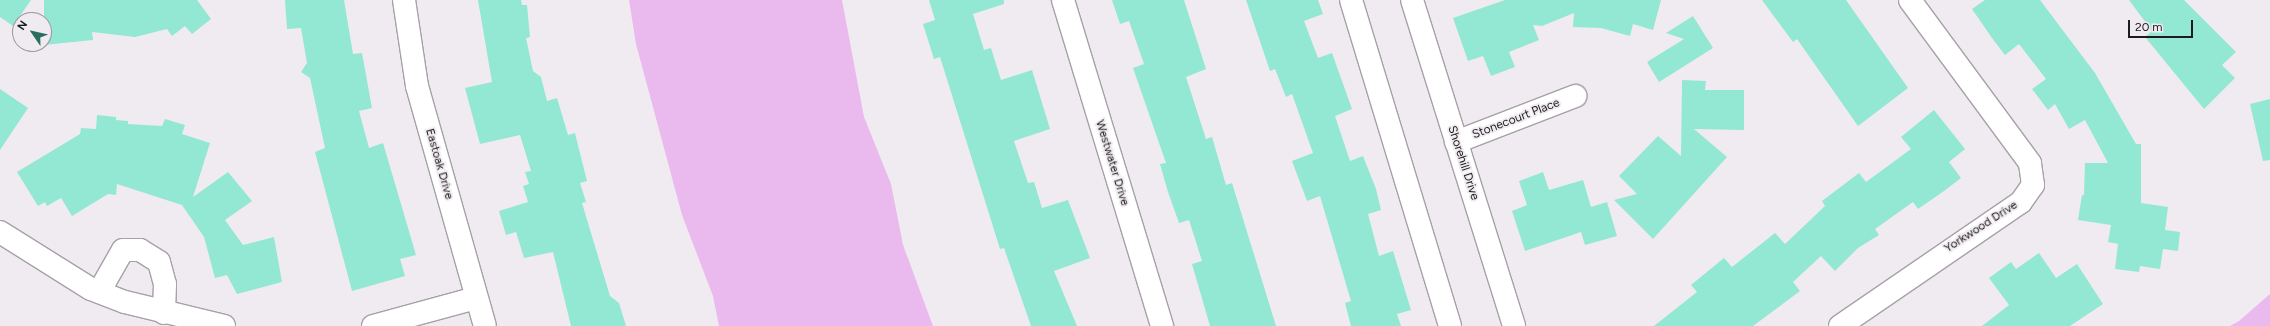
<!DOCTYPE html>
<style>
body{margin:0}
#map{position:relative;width:2270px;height:326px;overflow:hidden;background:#f0ebf0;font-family:Figtree,sans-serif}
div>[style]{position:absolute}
.water>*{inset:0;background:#eab9ee}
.building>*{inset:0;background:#92e8d3}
.roads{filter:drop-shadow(1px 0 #a6a1a6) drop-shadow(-1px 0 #a6a1a6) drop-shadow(0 1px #a6a1a6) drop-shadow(0 -1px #a6a1a6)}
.minor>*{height:22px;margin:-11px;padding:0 11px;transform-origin:11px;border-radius:11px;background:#fff}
span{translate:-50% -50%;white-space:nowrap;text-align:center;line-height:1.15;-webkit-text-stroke:3.5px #f0ebf0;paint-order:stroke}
.street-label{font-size:12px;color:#1d1b1d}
.north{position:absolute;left:12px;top:12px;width:40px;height:40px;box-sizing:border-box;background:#f0ebf0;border:1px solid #9c989c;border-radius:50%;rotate:304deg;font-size:11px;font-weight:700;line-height:16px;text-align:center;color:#1d1b1d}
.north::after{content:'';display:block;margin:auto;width:14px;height:18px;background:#2b6e5f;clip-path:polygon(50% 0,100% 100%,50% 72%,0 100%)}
.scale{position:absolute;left:2128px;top:20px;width:65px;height:18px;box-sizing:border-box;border:2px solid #1d1b1d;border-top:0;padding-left:5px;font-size:12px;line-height:14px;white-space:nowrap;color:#1d1b1d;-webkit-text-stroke:3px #f0ebf0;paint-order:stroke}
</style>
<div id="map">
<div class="water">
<i style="clip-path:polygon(629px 0,842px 0,864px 117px,891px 184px,903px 245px,933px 326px,719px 326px,713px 296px,682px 215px,636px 44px)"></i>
<i style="clip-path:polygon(2270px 294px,2270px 326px,2230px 326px,2239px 321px)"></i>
</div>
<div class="building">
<i style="clip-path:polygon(0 0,31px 0,13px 26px,0 17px)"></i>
<i style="clip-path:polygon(44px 0,197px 0,211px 19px,192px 34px,185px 26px,172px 36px,167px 29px,135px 37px,92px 32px,93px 40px,44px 45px)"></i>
<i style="clip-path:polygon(285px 0,344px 0,353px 54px,362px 53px,372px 108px,359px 111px,369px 148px,383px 143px,416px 255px,400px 259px,405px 276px,352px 291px,315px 152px,325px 148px,310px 78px,301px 72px,307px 63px,301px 28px,287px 29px)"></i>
<i style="clip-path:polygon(478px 0,521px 0,522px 5px,527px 5px,530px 37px,526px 38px,533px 71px,541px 77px,547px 101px,557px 98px,568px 135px,575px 133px,587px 181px,580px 183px,586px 202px,582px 203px,610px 296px,619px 303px,626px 326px,571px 326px,553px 252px,524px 258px,516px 232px,506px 235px,499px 211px,528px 202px,523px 186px,529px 184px,525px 172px,531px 171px,520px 135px,480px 144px,465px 88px,492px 82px)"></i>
<i style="clip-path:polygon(929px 0,1004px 0,1004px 4px,973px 14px,984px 50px,991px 48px,1001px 80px,1032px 70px,1050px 129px,1014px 141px,1028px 183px,1034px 182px,1042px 208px,1068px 200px,1090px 258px,1054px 271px,1077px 326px,1031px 326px,1004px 248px,1000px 249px,940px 57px,934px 59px,923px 24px,935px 20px)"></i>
<i style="clip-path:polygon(1112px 0,1184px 0,1206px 69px,1186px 77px,1206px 139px,1212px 137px,1226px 185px,1232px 183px,1276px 326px,1210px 326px,1192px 264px,1202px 261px,1189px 220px,1179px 223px,1168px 192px,1160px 164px,1166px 163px,1133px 68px,1144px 64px,1129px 21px,1120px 24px)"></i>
<i style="clip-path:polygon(1246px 0,1318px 0,1323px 14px,1304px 21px,1318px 58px,1332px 53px,1352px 109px,1335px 116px,1350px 161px,1363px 156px,1376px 189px,1381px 210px,1368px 214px,1379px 256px,1393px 251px,1411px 310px,1397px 314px,1401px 326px,1351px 326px,1345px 303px,1351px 301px,1320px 196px,1307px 201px,1292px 161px,1313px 153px,1292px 94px,1286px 97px,1275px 69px,1270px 71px)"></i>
<i style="clip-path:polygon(1505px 0,1661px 0,1653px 30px,1633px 24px,1630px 36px,1601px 28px,1573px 27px,1574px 13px,1542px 26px,1533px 25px,1539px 40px,1509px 52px,1515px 67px,1491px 76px,1483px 56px,1468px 61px,1453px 18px)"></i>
<i style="clip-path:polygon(1762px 0,1846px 0,1908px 88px,1858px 126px,1797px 39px,1793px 42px)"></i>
<i style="clip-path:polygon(1985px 0,2040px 0,2095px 73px,2136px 144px,2141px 144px,2141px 203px,2168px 207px,2165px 230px,2180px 232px,2178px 251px,2163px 249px,2160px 269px,2140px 266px,2139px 272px,2115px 269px,2118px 244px,2108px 242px,2111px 225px,2078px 220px,2082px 195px,2084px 195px,2085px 163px,2108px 163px,2085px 120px,2069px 129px,2055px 104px,2048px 110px,2032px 89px,2046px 79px,2019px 44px,2005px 55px,1992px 38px,1972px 9px)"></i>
<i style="clip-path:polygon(2129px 0,2184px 0,2236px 52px,2222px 65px,2235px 78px,2204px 109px,2145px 37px,2152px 31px)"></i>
<i style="clip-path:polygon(1693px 16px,1713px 48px,1659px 82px,1647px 62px,1684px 39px,1666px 33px)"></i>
<i style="clip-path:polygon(1682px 80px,1706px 81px,1705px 90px,1744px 90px,1744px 130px,1694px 129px,1727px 157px,1653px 239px,1614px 200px,1637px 194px,1619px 176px,1658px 136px,1681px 156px)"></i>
<i style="clip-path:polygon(0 89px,28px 108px,0 150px)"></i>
<i style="clip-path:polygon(2270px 99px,2270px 160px,2263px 161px,2250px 104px)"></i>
<i style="clip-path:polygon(1934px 110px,1965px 149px,1949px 162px,1961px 178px,1944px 191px,1918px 209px,1913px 202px,1875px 229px,1879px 235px,1858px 248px,1835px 271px,1821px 256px,1793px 282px,1800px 291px,1753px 326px,1654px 326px,1697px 292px,1691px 285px,1724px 258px,1732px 267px,1775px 233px,1785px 244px,1825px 206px,1822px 201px,1859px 173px,1866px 182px,1911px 149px,1901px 137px)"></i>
<i style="clip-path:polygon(97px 115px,116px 117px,116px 120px,128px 121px,128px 124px,162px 126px,165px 119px,185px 125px,182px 134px,210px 143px,193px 197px,228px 172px,252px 201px,225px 220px,243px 245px,274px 237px,282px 282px,237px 294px,227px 275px,215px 278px,204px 237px,182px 205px,117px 184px,116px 195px,108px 194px,72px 216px,61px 198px,47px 206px,45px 202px,38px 206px,17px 172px,80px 134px,81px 128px,96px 129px)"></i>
<i style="clip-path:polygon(1543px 172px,1549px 190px,1583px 180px,1591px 207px,1607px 202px,1617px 236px,1585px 245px,1581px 232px,1525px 251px,1512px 211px,1527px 205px,1519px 181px)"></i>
<i style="clip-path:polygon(2039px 253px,2056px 278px,2077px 264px,2103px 304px,2070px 326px,1982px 326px,2009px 305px,1989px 278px,2011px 262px,2016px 269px)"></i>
</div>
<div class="roads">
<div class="minor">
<i style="left:404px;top:0;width:87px;rotate:81.4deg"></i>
<i style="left:417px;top:86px;width:249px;rotate:74.2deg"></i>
<i style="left:1063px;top:0;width:341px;rotate:73.1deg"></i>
<i style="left:1351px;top:0;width:341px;rotate:73.1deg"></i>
<i style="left:1412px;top:0;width:342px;rotate:72.6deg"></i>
<i style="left:1456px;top:142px;width:128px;rotate:-21.1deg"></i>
<i style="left:0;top:232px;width:107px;rotate:32.1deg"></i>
<i style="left:91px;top:289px;width:36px;rotate:21deg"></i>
<i style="left:125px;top:302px;width:102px;rotate:13.6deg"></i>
<i style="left:99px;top:292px;width:48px;rotate:-60.3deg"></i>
<i style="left:123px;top:250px;width:17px"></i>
<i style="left:140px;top:250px;width:22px;rotate:32deg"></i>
<i style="left:159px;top:262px;width:23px;rotate:75deg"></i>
<i style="left:165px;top:284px;width:29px;rotate:92deg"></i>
<i style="left:373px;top:326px;width:107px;rotate:-15.2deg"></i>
<i style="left:1840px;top:326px;width:219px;rotate:-34.4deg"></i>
<i style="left:2021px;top:202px;width:21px;rotate:-55deg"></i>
<i style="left:2033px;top:185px;width:22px;rotate:-98deg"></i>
<i style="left:2030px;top:163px;width:202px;rotate:-126.4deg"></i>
</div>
</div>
<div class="street-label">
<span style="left:1516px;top:119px;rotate:-21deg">Stonecourt Place</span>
<span style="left:1112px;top:163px;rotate:73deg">Westwater Drive</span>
<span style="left:1463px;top:163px;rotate:72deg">Shorehill Drive</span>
<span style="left:439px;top:164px;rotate:74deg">Eastoak Drive</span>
<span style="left:1981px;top:227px;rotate:-33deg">Yorkwood Drive</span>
</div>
<div class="north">N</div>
<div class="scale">20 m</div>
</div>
